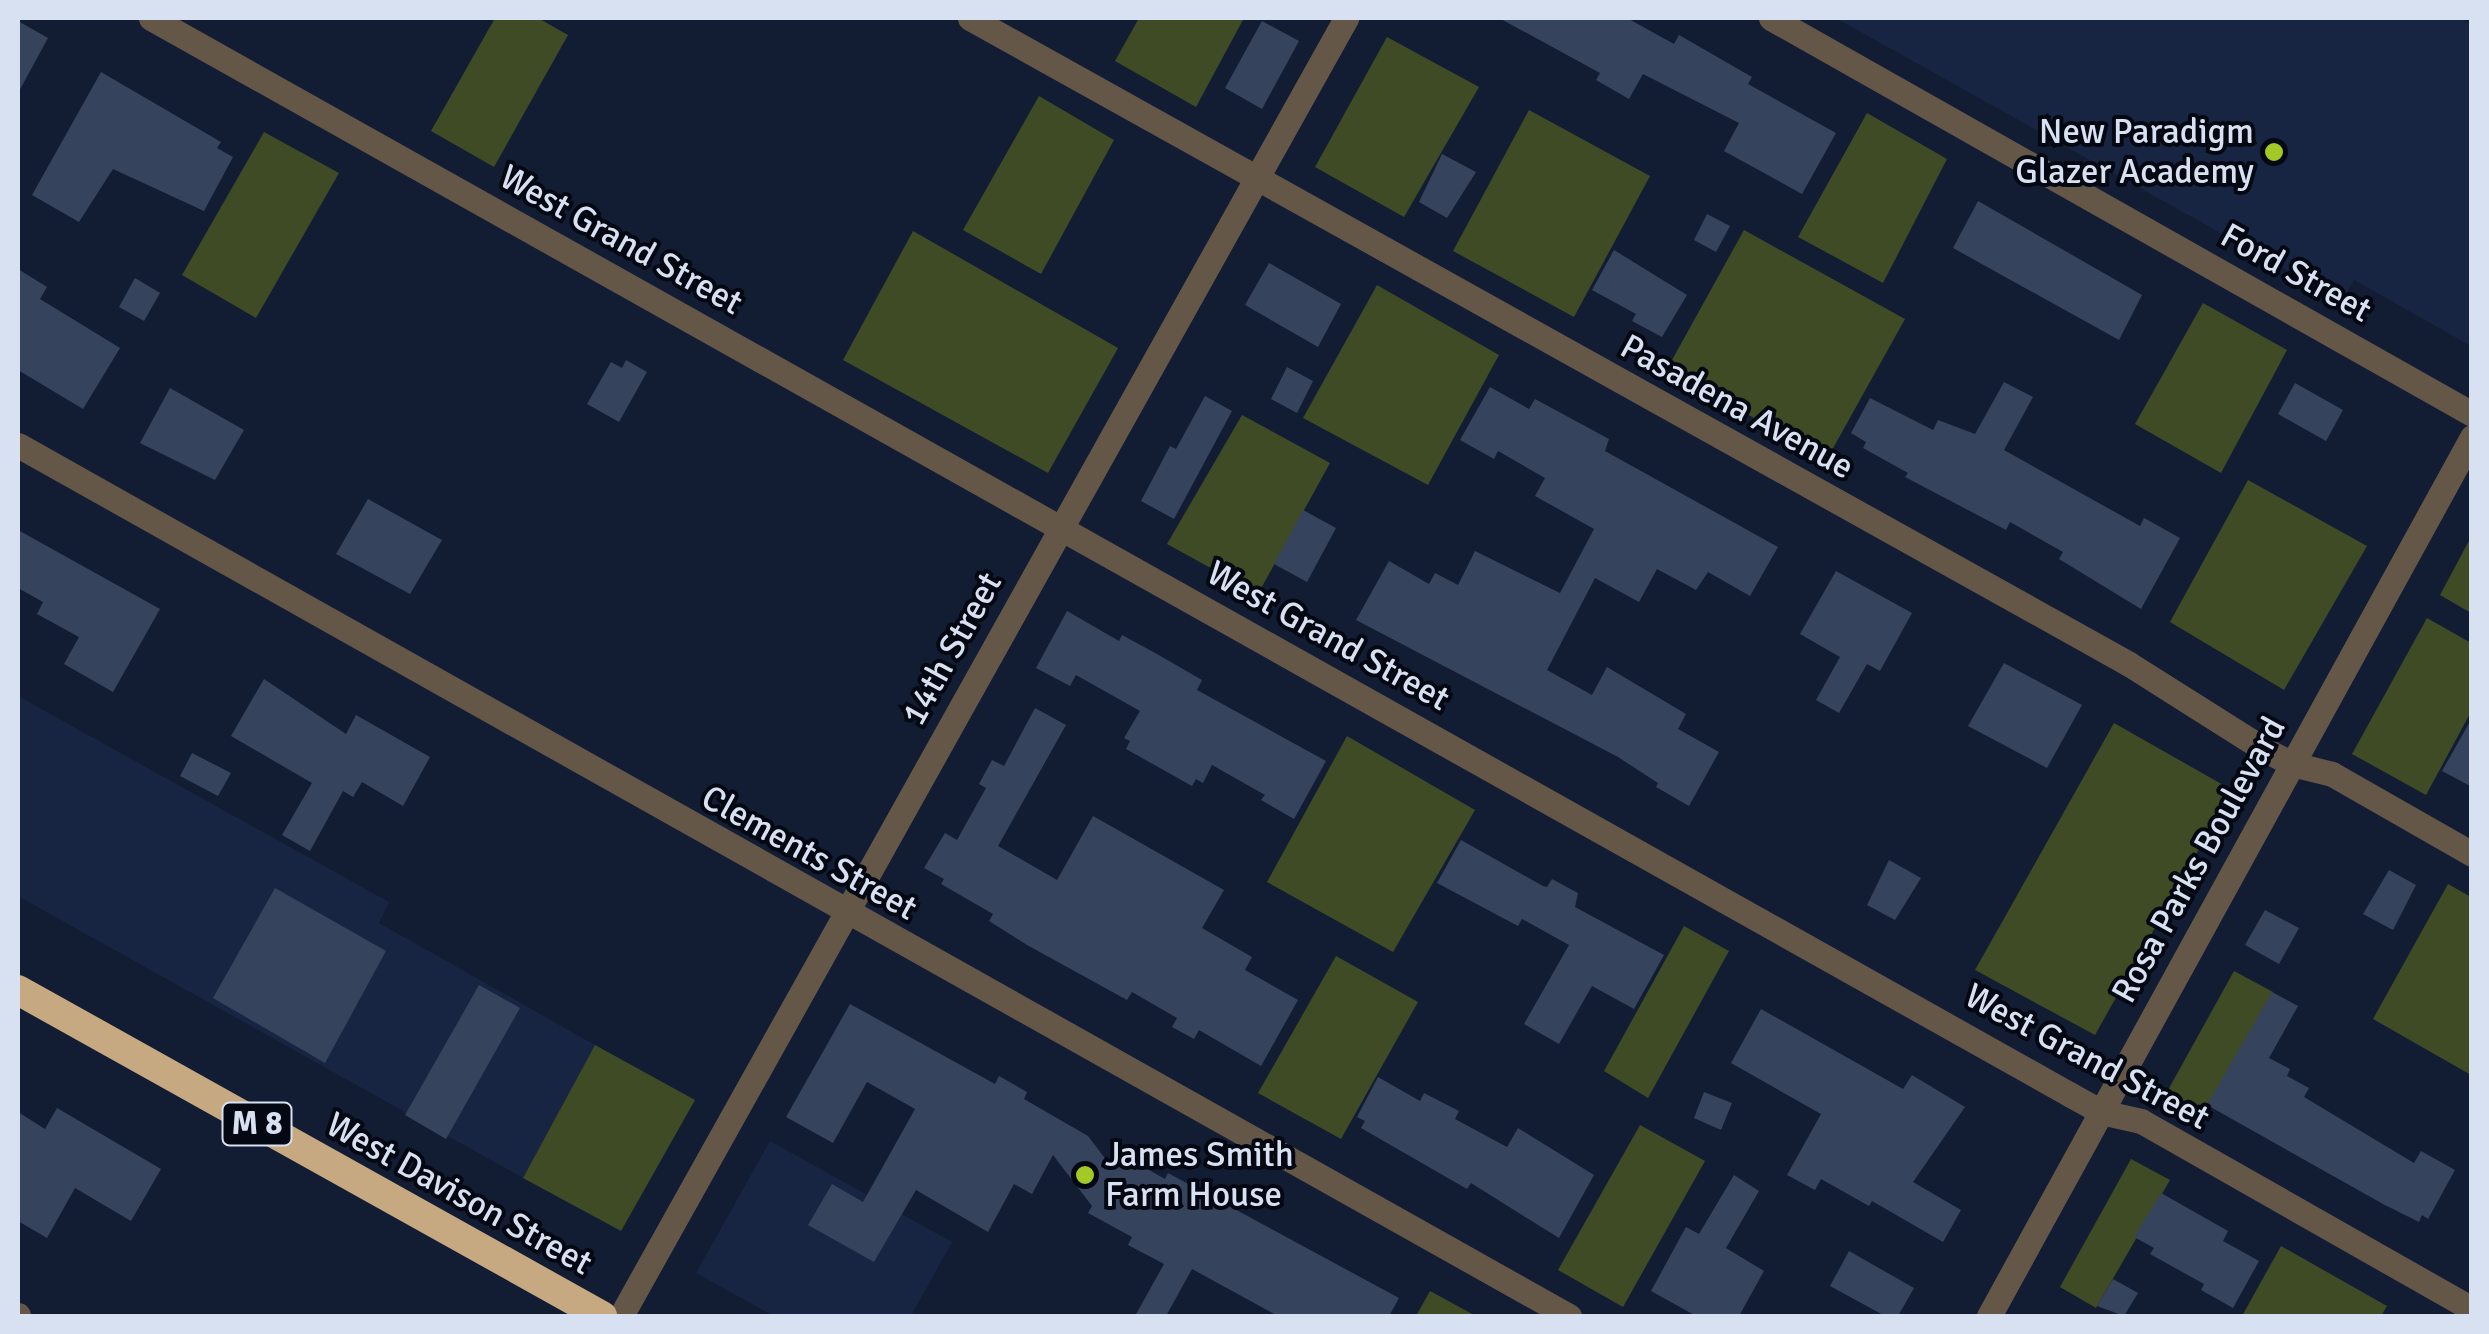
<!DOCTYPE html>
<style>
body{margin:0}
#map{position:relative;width:2489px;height:1334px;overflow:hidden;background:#121d34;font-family:Signika,sans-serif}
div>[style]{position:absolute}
.built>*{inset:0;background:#172542}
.green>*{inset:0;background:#3e4b25}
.building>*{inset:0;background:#36435d}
.minor>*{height:25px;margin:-12.5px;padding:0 12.5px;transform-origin:12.5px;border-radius:12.5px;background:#645748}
.highway>*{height:30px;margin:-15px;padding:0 15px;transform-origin:15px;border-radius:15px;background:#c6a881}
.dots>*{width:28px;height:28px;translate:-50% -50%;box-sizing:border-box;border:5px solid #040812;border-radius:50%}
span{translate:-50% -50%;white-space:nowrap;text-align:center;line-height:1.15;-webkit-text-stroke:8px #040812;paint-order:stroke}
.shield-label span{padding:2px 8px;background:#040812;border:2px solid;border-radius:8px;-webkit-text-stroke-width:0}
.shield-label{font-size:32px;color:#d8e1f1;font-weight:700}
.poi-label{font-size:35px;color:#d8e1f1}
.right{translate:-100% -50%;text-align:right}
.left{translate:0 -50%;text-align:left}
.street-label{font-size:35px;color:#d8e1f1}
.frame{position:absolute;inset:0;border:20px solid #d8e1f1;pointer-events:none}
</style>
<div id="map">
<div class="built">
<i style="clip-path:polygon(1836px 18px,2459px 18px,2472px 24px,2471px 346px,2354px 280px,2342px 301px)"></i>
<i style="clip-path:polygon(18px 696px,389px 902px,379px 923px,595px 1045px,523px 1178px,18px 896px)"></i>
<i style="clip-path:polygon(770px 1141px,952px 1242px,911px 1316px,774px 1316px,696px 1273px)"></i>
</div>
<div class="green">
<i style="clip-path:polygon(495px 18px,538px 18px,568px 35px,494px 167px,431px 131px)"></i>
<i style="clip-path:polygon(1139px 18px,1244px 18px,1196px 107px,1115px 61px)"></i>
<i style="clip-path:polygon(1387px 37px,1479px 87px,1404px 217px,1315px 167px)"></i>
<i style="clip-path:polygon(1039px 96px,1114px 140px,1041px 274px,963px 230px)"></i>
<i style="clip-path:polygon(1529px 110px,1650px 176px,1574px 317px,1453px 251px)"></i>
<i style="clip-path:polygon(1867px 113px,1947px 159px,1883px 283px,1798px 237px)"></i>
<i style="clip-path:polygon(264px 132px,339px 173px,256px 318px,182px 275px)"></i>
<i style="clip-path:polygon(1744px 230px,1905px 319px,1827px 459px,1667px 369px)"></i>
<i style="clip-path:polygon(913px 231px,1118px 348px,1048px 473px,843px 360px)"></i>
<i style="clip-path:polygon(1377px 285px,1499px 355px,1428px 485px,1303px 418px)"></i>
<i style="clip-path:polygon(2203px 303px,2287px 350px,2221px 473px,2135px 424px)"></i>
<i style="clip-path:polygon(1242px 415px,1330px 463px,1258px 594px,1167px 544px)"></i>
<i style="clip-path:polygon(2248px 480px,2367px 546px,2284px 690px,2170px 622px)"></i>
<i style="clip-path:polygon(2471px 537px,2471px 613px,2440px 595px)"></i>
<i style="clip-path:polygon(2427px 618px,2471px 643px,2472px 710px,2426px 795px,2352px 754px)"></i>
<i style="clip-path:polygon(2114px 723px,2232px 790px,2095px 1035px,1975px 970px)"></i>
<i style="clip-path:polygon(1347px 736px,1475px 810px,1393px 952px,1267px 882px)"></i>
<i style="clip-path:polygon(2448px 884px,2471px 897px,2471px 1075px,2373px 1019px)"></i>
<i style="clip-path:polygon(1684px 926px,1729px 951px,1648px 1098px,1604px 1071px)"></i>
<i style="clip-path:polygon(1336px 956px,1418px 1002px,1341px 1139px,1258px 1093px)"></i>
<i style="clip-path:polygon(2234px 971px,2273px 992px,2199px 1120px,2163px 1099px)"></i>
<i style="clip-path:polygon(595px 1045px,695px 1100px,621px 1231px,523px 1178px)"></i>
<i style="clip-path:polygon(1640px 1125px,1705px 1161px,1623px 1307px,1558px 1270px)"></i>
<i style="clip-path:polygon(2131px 1159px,2170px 1180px,2096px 1308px,2060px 1287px)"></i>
<i style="clip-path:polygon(2281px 1246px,2387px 1306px,2381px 1316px,2242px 1316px)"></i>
<i style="clip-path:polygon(1430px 1291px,1476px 1316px,1416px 1316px)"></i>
</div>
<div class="building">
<i style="clip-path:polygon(1499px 18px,1627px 18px,1674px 44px,1679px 35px,1752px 77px,1748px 84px,1836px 133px,1802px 194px,1724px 151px,1739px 123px,1643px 74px,1629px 99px,1596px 80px,1600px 73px)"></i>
<i style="clip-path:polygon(18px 21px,48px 38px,18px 93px)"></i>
<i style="clip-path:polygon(1262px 21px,1299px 41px,1262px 109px,1225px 88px)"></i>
<i style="clip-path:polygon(101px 72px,221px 142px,217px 148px,233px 157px,204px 211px,113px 169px,79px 222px,32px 195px)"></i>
<i style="clip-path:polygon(1442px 154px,1476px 172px,1447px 218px,1419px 202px)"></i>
<i style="clip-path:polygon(1978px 201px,2142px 295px,2119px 340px,1953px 248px)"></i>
<i style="clip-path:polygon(1707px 214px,1730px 226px,1716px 252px,1694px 240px)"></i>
<i style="clip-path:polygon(1614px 250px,1687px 295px,1662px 337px,1632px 321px,1636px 314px,1592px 290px)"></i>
<i style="clip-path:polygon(1269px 263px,1341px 304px,1318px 347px,1245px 305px)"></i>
<i style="clip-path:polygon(18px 269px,47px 287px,40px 299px,120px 348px,83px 409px,18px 370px)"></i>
<i style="clip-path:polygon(135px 278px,160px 293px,144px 321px,119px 307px)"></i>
<i style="clip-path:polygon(626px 360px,647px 372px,619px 422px,587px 404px,611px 362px,622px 368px)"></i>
<i style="clip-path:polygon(1287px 367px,1313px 381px,1297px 413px,1271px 399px)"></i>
<i style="clip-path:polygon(2004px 382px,2033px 397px,2004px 450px,2140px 526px,2144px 518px,2180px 538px,2141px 609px,2059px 559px,2063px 552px,2010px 522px,2006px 530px,1905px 477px,1908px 473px,1863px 448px,1866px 442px,1851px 433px,1870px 398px,1933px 430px,1938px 420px,1975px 434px)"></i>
<i style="clip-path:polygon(2295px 383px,2343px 410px,2326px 441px,2278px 414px)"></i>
<i style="clip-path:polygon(1490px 387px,1529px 409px,1535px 399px,1609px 439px,1605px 451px,1778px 547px,1750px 596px,1708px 572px,1696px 590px,1657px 569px,1639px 602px,1595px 578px,1547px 670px,1592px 695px,1607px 667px,1686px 714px,1678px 729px,1719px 752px,1689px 806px,1656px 787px,1658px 783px,1618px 757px,1356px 620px,1389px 561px,1429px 584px,1435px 573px,1458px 585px,1475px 551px,1560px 593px,1594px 529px,1535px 496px,1545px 478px,1498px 451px,1494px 459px,1460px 440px)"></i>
<i style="clip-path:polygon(170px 388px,244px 430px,215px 480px,140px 443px)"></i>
<i style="clip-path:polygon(1205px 396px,1232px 411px,1174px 519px,1141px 501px,1170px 446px,1176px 449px)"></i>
<i style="clip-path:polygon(368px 499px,442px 540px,410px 594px,336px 554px)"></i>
<i style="clip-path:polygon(1303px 510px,1336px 528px,1307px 582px,1274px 564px)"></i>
<i style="clip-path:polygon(18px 530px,160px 609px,113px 692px,64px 664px,79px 637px,37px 614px,43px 602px,18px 588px)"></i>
<i style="clip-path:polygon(1836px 571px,1912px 613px,1880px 671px,1867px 664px,1839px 713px,1816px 700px,1840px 657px,1800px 634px)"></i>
<i style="clip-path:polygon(1067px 611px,1119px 641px,1122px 635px,1157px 654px,1202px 680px,1197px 690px,1326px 761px,1294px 819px,1261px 800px,1265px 795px,1212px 765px,1203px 783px,1196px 779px,1192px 786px,1126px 749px,1130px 741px,1124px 738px,1140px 711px,1076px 675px,1070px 686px,1036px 668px)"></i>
<i style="clip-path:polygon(2004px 663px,2082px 705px,2047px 768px,1968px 726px)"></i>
<i style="clip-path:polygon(264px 679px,346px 734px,356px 715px,430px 757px,403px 806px,362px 782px,353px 797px,343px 791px,310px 851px,282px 835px,312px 783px,231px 736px)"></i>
<i style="clip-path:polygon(1035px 708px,1066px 725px,998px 846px,1057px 880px,1093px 816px,1224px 890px,1202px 928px,1252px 957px,1245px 970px,1298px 1000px,1261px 1066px,1199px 1030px,1194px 1039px,1172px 1027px,1177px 1018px,1132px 992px,1127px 1000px,1027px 945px,989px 921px,993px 914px,941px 884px,944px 879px,924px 868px,945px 833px,957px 840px,986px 788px,979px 784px,992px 760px,1004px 766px)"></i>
<i style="clip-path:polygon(2472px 718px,2472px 787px,2442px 771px)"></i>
<i style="clip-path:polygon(192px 753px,231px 773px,218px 796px,180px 776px)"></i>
<i style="clip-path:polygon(1461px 840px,1543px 886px,1547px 887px,1552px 879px,1578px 893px,1575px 907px,1664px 955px,1634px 1009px,1592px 986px,1559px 1044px,1524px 1024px,1569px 945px,1522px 919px,1518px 926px,1437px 883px)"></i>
<i style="clip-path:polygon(1889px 860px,1921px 878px,1895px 920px,1867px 905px)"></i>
<i style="clip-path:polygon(2389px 870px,2416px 885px,2393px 930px,2363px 914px)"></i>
<i style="clip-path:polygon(275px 888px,386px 951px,325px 1063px,213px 998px)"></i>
<i style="clip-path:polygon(2265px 910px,2299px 928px,2279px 964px,2245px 945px)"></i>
<i style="clip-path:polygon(479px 985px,520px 1008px,446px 1139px,405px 1115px)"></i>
<i style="clip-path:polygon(2272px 992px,2298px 1006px,2269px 1058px,2290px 1069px,2287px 1076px,2309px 1088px,2304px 1097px,2414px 1163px,2421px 1151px,2455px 1170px,2428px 1219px,2422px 1215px,2419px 1222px,2383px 1204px,2207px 1105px)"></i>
<i style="clip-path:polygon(850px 1004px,995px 1084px,999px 1076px,1027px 1092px,1024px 1099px,1088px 1136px,1113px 1169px,1121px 1154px,1165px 1179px,1168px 1173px,1399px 1298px,1389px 1316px,1278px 1316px,1192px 1269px,1166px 1316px,1135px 1316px,1164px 1264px,1128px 1245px,1132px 1237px,1088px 1213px,1092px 1206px,1053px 1155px,1032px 1194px,1014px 1184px,988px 1232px,916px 1190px,874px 1262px,808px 1225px,832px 1184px,863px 1202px,915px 1109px,867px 1082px,833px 1143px,786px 1117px)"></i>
<i style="clip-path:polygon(1761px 1009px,1903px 1089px,1912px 1075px,1965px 1107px,1913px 1182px,1961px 1210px,1943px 1242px,1872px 1201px,1869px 1206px,1821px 1179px,1815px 1190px,1787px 1175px,1821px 1114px,1731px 1063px)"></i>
<i style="clip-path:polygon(1378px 1077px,1420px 1101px,1424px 1093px,1459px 1111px,1455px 1119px,1507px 1147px,1518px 1128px,1594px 1175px,1559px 1238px,1471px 1183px,1467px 1189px,1361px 1128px,1365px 1121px,1357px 1117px)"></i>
<i style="clip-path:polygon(1704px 1092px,1732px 1103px,1721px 1130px,1694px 1118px)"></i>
<i style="clip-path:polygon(57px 1108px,161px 1169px,131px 1221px,75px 1188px,47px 1238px,18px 1221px,18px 1112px,45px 1129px)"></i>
<i style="clip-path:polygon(1734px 1175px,1759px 1191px,1726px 1248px,1764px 1271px,1739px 1316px,1696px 1316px,1651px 1291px,1686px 1227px,1699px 1234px)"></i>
<i style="clip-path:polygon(2161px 1193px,2228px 1231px,2223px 1241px,2259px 1261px,2233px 1308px,2201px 1290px,2204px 1284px,2150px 1254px,2154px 1248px,2134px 1237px)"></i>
<i style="clip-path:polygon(1849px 1251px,1914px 1288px,1898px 1316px,1885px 1316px,1830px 1286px)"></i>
<i style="clip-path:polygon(2113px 1279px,2138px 1293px,2124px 1316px,2097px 1306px)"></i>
</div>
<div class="minor">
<i style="left:151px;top:18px;width:2199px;rotate:29.29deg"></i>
<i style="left:2069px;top:1094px;width:37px;rotate:29deg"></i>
<i style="left:2101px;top:1112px;width:41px;rotate:12.7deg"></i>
<i style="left:2141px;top:1121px;width:381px;rotate:29.6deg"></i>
<i style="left:970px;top:18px;width:1327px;rotate:29.13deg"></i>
<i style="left:2129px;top:664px;width:157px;rotate:32.3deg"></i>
<i style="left:2262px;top:748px;width:34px;rotate:28deg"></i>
<i style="left:2292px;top:764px;width:41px;rotate:14deg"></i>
<i style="left:2332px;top:774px;width:161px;rotate:29.7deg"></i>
<i style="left:1771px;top:18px;width:805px;rotate:29.46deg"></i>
<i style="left:18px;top:445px;width:1779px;rotate:29.32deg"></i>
<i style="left:18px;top:1315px;width:1px;rotate:90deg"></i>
<i style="left:621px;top:1316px;width:1487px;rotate:-60.81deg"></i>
<i style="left:1989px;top:1316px;width:1003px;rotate:-61.21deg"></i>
</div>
<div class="highway">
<i style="left:18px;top:990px;width:669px;rotate:29.17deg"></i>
</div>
<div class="dots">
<i style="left:2274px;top:152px;background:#a4c825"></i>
<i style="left:1085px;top:1175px;background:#a4c825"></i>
</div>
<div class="shield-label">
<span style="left:257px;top:1124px">M 8</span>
</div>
<div class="poi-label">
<span class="right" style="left:2254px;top:152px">New Paradigm<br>Glazer Academy</span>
<span class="left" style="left:1105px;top:1175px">James Smith<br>Farm House</span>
</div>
<div class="street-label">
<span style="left:621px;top:240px;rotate:29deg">West Grand Street</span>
<span style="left:2296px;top:273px;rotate:29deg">Ford Street</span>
<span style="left:1737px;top:407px;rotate:29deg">Pasadena Avenue</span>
<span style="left:1328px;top:636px;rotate:29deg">West Grand Street</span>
<span style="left:952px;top:649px;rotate:-61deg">14th Street</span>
<span style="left:809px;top:853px;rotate:29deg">Clements Street</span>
<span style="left:2199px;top:860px;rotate:-61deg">Rosa Parks Boulevard</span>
<span style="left:2087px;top:1057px;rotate:28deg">West Grand Street</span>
<span style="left:459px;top:1194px;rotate:29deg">West Davison Street</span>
</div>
<div class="frame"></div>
</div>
